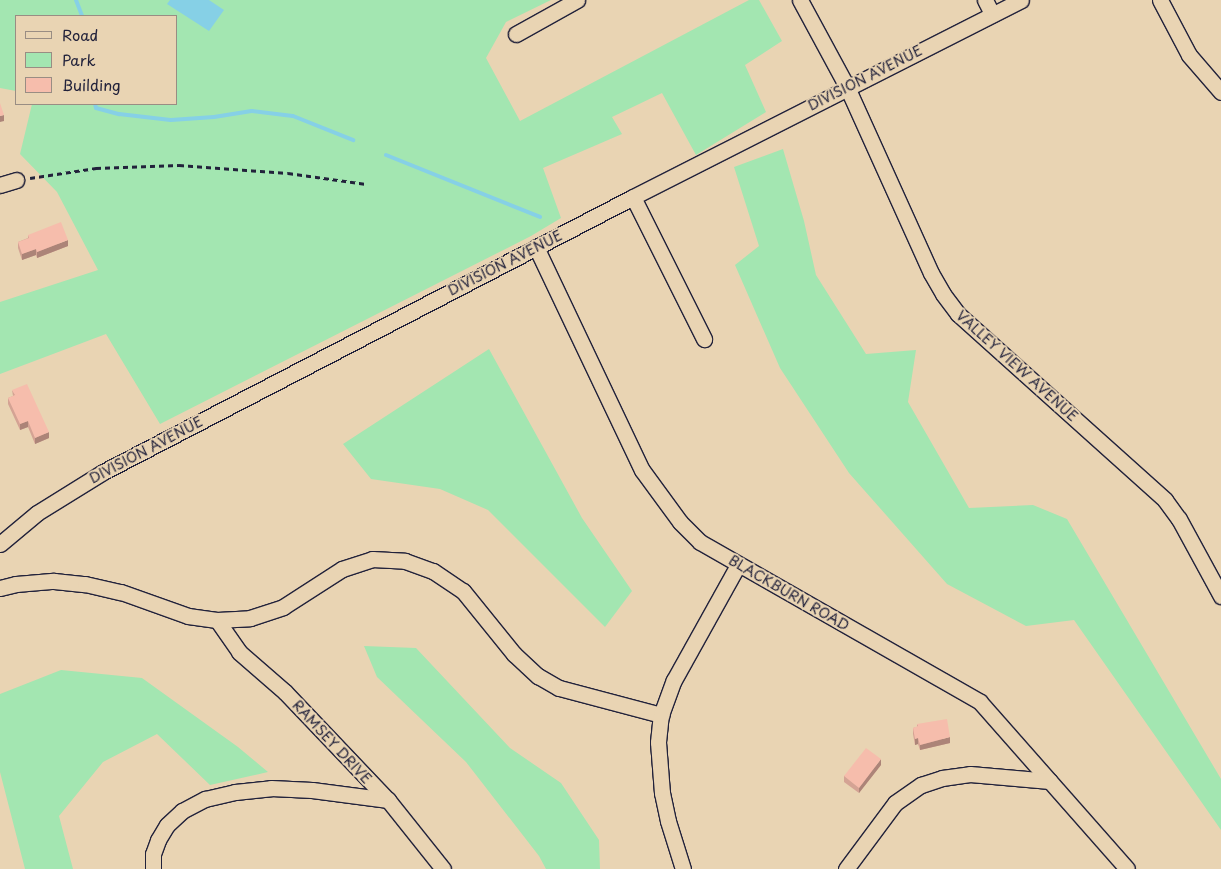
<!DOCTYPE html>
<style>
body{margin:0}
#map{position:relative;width:1221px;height:869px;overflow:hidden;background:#e9d4b3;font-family:"Playpen Sans",sans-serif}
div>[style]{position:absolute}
.green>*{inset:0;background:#a3e6b1}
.water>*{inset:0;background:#86d0e6}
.stream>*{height:4px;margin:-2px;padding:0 2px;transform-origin:2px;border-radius:2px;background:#86d0e6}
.path>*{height:2.5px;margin-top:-1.25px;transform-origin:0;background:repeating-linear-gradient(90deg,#22223b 0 5px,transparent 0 9px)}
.roads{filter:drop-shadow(1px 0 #22223b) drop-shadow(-1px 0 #22223b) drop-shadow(0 1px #22223b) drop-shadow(0 -1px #22223b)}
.minor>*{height:15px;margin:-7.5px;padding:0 7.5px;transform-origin:7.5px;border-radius:7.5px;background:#e9d4b3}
.wall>*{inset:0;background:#d4a394}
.shaded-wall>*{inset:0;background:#ac8478}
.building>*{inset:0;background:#f6bdac}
span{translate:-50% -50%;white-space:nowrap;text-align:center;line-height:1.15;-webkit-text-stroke:4px #e9d4b3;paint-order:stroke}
.street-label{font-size:14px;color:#22223b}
.legend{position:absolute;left:15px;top:15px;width:162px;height:90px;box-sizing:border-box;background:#e9d4b3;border:1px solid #998d83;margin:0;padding:6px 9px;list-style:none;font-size:15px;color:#22223b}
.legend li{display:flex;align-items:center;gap:10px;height:25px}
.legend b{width:25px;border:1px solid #998d83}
</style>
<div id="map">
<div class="green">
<i style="clip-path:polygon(0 0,551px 0,506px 22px,486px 58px,520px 121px,749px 0,759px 0,782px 41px,745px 65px,766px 112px,696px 155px,662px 93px,612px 117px,622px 134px,543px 168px,561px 218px,531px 236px,160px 424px,106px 334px,0 374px,0 302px,98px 270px,57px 192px,20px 154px,32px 104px,176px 104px,176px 16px,16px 16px,16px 91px,0 88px)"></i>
<i style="clip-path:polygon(783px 149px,804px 221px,816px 275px,866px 354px,916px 350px,908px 402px,969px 508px,1033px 505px,1067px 519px,1221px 779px,1221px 830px,1074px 620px,1026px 626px,947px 584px,849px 473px,780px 368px,735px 265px,759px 246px,734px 167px)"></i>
<i style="clip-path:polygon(489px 349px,582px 518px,632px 591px,605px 627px,488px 510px,440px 489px,371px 479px,343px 444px)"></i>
<i style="clip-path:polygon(364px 646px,416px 648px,510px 748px,561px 783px,599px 840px,600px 869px,546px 869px,539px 856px,466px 762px,377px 677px)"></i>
<i style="clip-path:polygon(61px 670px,142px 678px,238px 747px,268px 772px,210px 785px,157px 734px,103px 762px,59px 816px,73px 869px,25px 869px,0 772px,0 694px)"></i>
</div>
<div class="water">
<i style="clip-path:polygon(170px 0,209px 0,224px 10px,209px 31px,167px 4px)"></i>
</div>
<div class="stream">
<i style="left:76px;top:0;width:17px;rotate:69deg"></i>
<i style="left:95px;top:104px;width:4px;rotate:76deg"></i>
<i style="left:96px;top:108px;width:24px;rotate:15deg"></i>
<i style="left:119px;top:114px;width:52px;rotate:6.6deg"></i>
<i style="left:171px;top:120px;width:43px;rotate:-4deg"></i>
<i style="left:214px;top:117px;width:38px;rotate:-9deg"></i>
<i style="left:252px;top:111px;width:41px;rotate:7deg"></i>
<i style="left:293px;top:116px;width:65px;rotate:21.8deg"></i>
<i style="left:386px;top:155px;width:166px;rotate:21.9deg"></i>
</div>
<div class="path">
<i style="left:30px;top:178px;width:67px;rotate:-8.6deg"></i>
<i style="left:96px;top:168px;width:83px;rotate:-2.1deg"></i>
<i style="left:179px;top:165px;width:109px;rotate:4.2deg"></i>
<i style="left:288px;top:173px;width:79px;rotate:8deg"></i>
</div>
<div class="roads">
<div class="minor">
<i style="left:800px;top:0;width:99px;rotate:61.6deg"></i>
<i style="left:847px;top:87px;width:204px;rotate:65.7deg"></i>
<i style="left:931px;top:273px;width:24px;rotate:60deg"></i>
<i style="left:943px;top:294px;width:25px;rotate:53deg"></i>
<i style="left:958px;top:314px;width:278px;rotate:41.9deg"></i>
<i style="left:1165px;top:500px;width:24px;rotate:54deg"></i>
<i style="left:1179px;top:519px;width:88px;rotate:61.4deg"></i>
<i style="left:985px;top:0;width:16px;rotate:63deg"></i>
<i style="left:1160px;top:0;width:62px;rotate:62.2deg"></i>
<i style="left:1189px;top:55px;width:49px;rotate:49.1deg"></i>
<i style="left:516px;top:34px;width:70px;rotate:-29.1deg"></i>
<i style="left:0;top:185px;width:17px;rotate:-17deg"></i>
<i style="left:633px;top:197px;width:159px;rotate:63.4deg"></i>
<i style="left:536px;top:247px;width:247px;rotate:64.6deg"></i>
<i style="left:642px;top:470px;width:64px;rotate:53.8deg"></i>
<i style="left:680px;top:522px;width:28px;rotate:45deg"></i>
<i style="left:700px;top:542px;width:322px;rotate:29.7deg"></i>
<i style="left:980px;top:702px;width:222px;rotate:48.6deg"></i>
<i style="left:0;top:544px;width:48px;rotate:-40deg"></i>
<i style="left:37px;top:513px;width:78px;rotate:-31.8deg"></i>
<i style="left:103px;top:472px;width:597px;rotate:-27.42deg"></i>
<i style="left:633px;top:197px;width:435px;rotate:-26.9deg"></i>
<i style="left:0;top:588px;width:16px;rotate:-14deg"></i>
<i style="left:16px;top:584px;width:38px;rotate:-5deg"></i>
<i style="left:54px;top:581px;width:31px;rotate:6deg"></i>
<i style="left:85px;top:584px;width:37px;rotate:13deg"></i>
<i style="left:121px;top:592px;width:71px;rotate:19.7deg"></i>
<i style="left:188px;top:616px;width:29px;rotate:8deg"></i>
<i style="left:217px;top:620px;width:33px;rotate:-3deg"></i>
<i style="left:250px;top:618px;width:35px;rotate:-18deg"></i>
<i style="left:283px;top:607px;width:70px;rotate:-32.8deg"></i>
<i style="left:342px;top:569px;width:32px;rotate:-18deg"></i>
<i style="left:372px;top:559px;width:33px;rotate:3deg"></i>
<i style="left:405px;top:561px;width:30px;rotate:20deg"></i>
<i style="left:433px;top:571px;width:36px;rotate:34deg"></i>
<i style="left:463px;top:591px;width:81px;rotate:51deg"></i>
<i style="left:514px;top:654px;width:33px;rotate:43deg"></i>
<i style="left:538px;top:676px;width:24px;rotate:30deg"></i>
<i style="left:559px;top:688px;width:106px;rotate:14.8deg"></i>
<i style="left:217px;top:620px;width:39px;rotate:55deg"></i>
<i style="left:239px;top:652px;width:61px;rotate:41deg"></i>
<i style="left:285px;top:692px;width:149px;rotate:46.4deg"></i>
<i style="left:388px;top:800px;width:88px;rotate:51.4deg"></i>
<i style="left:153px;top:869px;width:15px;rotate:-90deg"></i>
<i style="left:153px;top:854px;width:15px;rotate:-70deg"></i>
<i style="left:158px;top:840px;width:17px;rotate:-59deg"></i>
<i style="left:167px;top:825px;width:21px;rotate:-43deg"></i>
<i style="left:182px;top:811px;width:26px;rotate:-28deg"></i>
<i style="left:205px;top:799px;width:31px;rotate:-13deg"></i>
<i style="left:235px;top:792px;width:36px;rotate:-6deg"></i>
<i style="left:271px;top:788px;width:41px;rotate:2.8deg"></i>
<i style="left:312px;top:790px;width:77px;rotate:7.5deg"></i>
<i style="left:683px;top:869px;width:50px;rotate:-107.4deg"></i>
<i style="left:668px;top:821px;width:29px;rotate:-102deg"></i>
<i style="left:662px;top:793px;width:51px;rotate:-94.5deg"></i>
<i style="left:658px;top:742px;width:27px;rotate:-84deg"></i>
<i style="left:661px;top:715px;width:37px;rotate:-70deg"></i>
<i style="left:674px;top:680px;width:132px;rotate:-60.9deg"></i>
<i style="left:846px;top:869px;width:82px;rotate:-53.4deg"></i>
<i style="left:895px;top:803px;width:32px;rotate:-35deg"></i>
<i style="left:921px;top:785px;width:22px;rotate:-18deg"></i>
<i style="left:942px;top:778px;width:28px;rotate:-8deg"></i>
<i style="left:970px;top:774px;width:80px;rotate:5deg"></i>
</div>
</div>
<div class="wall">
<i style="clip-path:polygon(28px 235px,68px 246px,37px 258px,36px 255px,22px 260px,18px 248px,18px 242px,28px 238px)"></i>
<i style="clip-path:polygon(12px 390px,49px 438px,35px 444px,28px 427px,20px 430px,8px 404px,8px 398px,13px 396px)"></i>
<i style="clip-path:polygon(917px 724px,950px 743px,920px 750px,918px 744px,915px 745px,913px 734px,913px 728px,917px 727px)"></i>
<i style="clip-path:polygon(881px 765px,859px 793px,844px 782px,844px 776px)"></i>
</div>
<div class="shaded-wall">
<i style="clip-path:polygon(4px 115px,4px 121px,0 122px,0 116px)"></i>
<i style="clip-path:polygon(68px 240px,68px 246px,37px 258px,37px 252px)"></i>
<i style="clip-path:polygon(36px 249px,36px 255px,22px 260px,22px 254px)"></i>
<i style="clip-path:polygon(28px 421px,28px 427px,20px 430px,20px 424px)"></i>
<i style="clip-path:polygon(49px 432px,49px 438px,35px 444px,35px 438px)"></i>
<i style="clip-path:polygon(950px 737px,950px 743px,920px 750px,920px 745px)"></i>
<i style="clip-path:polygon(918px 738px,918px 744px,915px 745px,915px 739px)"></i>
<i style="clip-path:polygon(881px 759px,881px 765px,859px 793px,859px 788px)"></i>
</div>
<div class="building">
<i style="clip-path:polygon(0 103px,4px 115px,0 116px)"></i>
<i style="clip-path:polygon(61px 222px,68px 240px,37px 252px,36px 249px,22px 254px,18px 242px,29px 238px,28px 235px)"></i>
<i style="clip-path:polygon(27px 384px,49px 432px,35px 438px,28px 421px,20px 424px,8px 398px,15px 395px,12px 390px)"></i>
<i style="clip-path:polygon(947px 719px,950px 737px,920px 745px,918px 738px,915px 739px,913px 728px,918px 726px,917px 724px)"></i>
<i style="clip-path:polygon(866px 748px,881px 759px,859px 788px,844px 776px)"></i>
</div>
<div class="street-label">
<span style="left:865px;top:78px;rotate:-27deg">DIVISION AVENUE</span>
<span style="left:505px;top:263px;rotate:-27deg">DIVISION AVENUE</span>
<span style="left:1017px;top:366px;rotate:42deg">VALLEY VIEW AVENUE</span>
<span style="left:146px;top:450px;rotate:-28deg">DIVISION AVENUE</span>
<span style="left:789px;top:593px;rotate:30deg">BLACKBURN ROAD</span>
<span style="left:332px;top:742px;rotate:47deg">RAMSEY DRIVE</span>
</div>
<ul class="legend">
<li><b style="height:6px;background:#e9d4b3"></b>Road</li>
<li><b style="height:14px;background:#a3e6b1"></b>Park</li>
<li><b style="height:14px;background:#f6bdac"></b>Building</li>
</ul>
</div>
